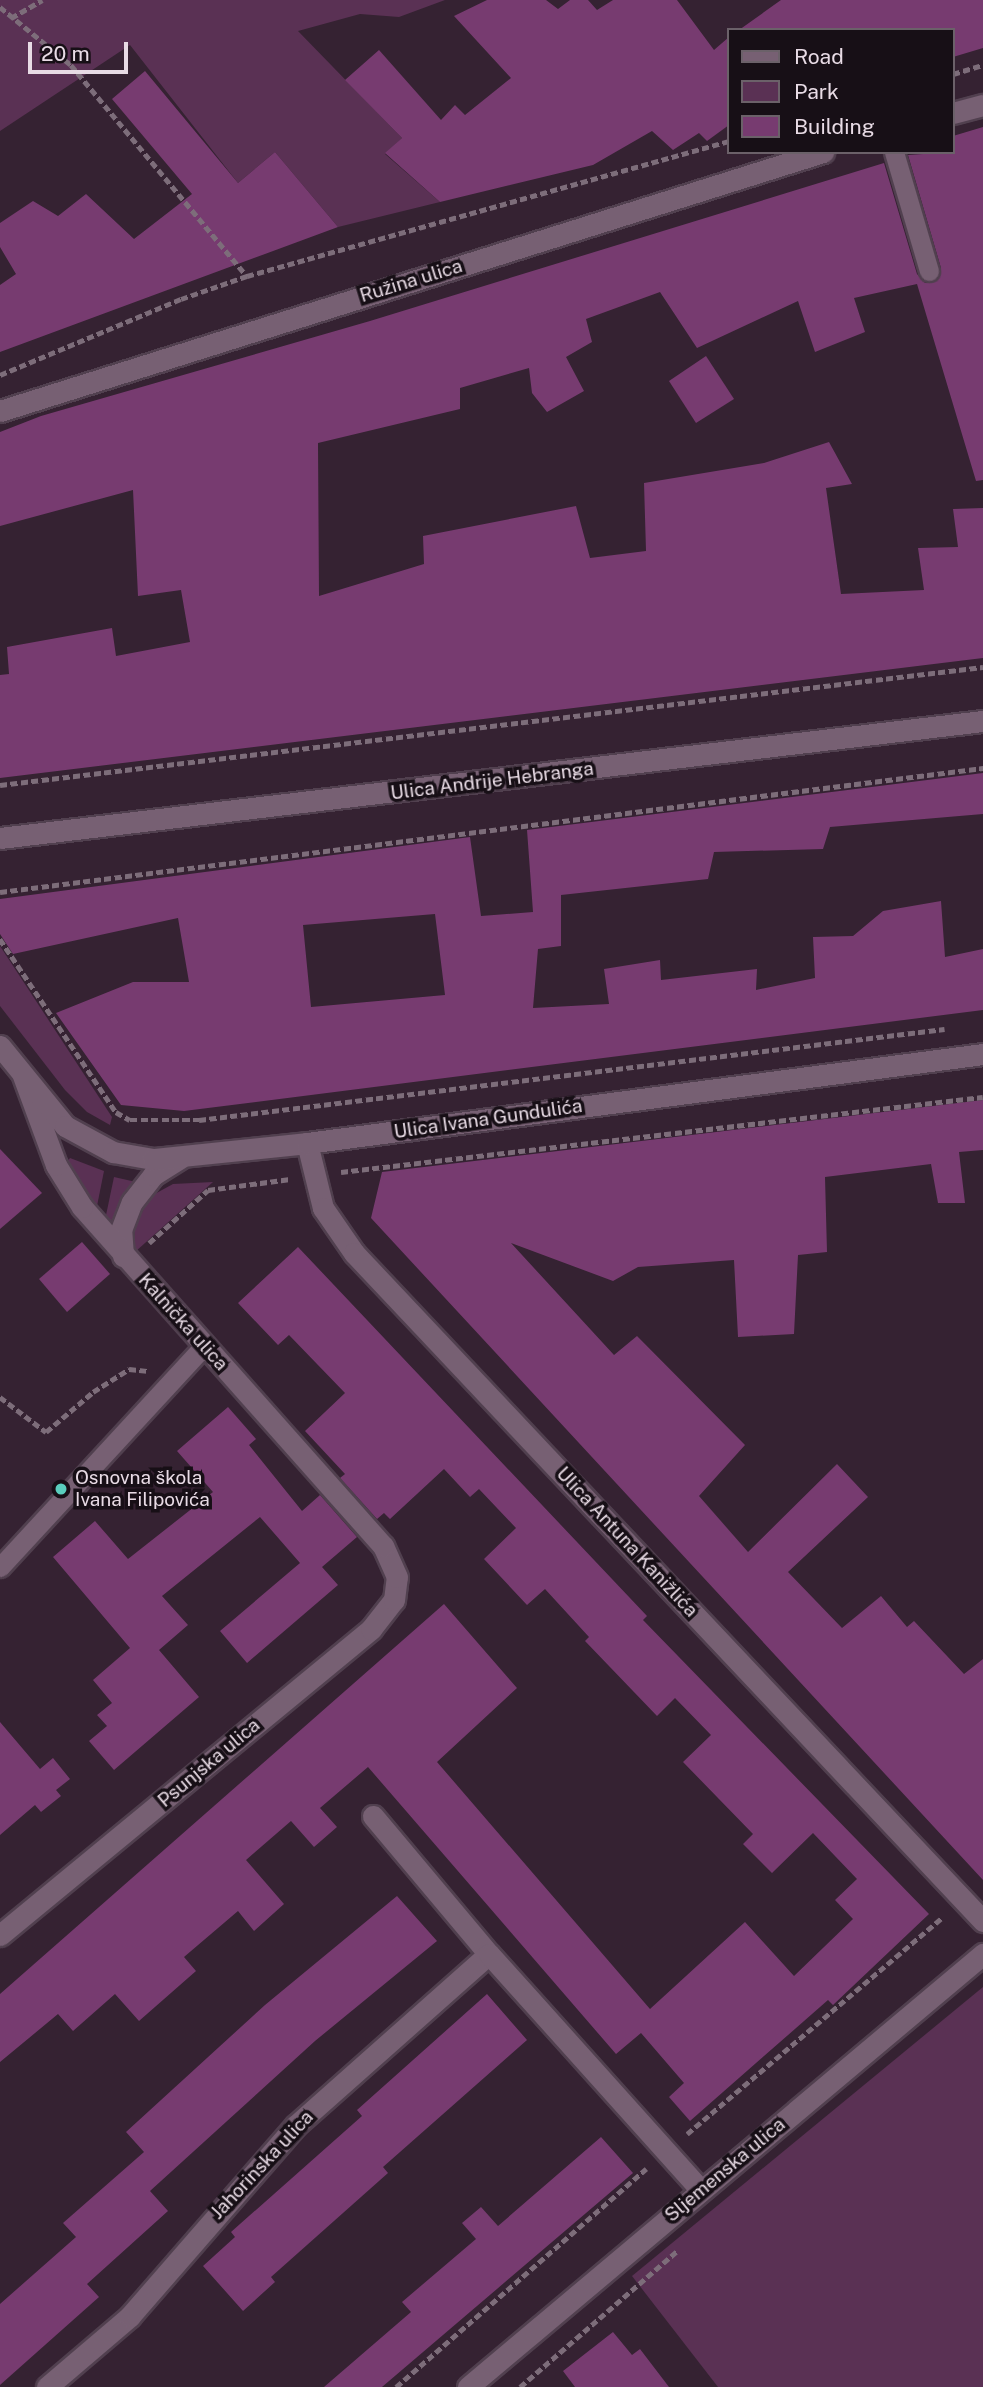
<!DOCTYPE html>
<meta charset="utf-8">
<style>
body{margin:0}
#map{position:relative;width:983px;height:2387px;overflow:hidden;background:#352232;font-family:"Public Sans",sans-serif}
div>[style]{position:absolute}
.green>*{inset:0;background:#5a3154}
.building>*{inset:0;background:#773b70}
.path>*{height:4.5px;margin-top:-2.25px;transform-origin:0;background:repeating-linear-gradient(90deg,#7d6d7a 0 7px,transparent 0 10.5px)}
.roads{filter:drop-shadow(2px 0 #51404f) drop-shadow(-2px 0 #51404f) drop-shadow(0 2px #51404f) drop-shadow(0 -2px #51404f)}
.service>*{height:19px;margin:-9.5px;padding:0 9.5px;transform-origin:9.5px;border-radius:9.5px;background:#776073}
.minor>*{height:21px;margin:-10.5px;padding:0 10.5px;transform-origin:10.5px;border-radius:10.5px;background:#776073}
.tertiary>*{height:21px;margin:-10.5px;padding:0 10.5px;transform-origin:10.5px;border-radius:10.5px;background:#776073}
.secondary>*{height:21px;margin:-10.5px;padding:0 10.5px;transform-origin:10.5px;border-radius:10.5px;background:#776073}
.dots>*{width:19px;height:19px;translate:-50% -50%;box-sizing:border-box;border:4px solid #170f16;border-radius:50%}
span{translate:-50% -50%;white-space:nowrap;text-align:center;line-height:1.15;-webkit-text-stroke:7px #170f16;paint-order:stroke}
.street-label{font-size:19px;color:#e8dbe5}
.poi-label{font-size:19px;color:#e8dbe5}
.left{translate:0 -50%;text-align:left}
.legend{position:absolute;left:727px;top:28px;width:228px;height:126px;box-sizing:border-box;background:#170f16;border:2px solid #6b6169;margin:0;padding:9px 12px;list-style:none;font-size:21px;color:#e8dbe5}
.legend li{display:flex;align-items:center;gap:14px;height:35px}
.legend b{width:35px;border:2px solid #6b6169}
.scale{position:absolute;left:28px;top:42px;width:100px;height:32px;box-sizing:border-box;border:4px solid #e8dbe5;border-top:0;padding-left:9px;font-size:21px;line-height:24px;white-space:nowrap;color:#e8dbe5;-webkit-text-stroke:5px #170f16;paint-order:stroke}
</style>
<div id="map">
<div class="green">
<i style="clip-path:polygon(0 0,445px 0,399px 17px,360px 14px,298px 31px,402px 138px,385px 154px,440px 202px,338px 227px,275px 152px,238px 183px,130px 45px,0 131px)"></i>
<i style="clip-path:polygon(0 946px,112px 1117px,110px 1125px,87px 1112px,65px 1090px,0 1006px)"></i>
<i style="clip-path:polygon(70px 1158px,104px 1171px,96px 1211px,65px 1165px)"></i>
<i style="clip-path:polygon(114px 1177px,136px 1182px,111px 1227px,105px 1220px)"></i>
<i style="clip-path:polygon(213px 1182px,135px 1252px,135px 1225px,151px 1196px,173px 1184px)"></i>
<i style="clip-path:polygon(983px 1987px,983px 2387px,718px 2387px,632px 2276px)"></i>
</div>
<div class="building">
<i style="clip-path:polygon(487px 0,546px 0,558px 9px,570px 0,588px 0,597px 10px,613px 0,677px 0,714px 50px,729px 37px,729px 125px,707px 141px,699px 133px,673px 150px,652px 131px,593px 165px,440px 202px,385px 153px,402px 138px,345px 80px,379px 50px,441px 120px,455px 105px,465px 115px,511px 78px,454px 16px)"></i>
<i style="clip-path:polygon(781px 0,983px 0,983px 48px,953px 57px,953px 30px,739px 30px)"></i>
<i style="clip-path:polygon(145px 71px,238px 183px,275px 152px,338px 227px,0 352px,0 285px,16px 274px,0 247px,0 223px,33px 201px,58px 216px,86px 194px,134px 239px,192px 194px,112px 99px)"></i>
<i style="clip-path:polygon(983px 127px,983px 480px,976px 481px,917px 284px,854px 298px,865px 332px,815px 352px,798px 301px,697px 348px,660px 292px,586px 319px,592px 342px,566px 357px,584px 391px,547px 412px,532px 393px,529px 368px,460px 388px,460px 409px,318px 443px,319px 596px,424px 564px,423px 536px,576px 506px,590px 558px,646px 551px,644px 483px,764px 463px,829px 442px,852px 484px,826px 488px,841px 594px,924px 590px,918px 548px,958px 547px,953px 509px,983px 508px,983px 658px,0 778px,0 675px,9px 674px,7px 647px,112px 628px,116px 656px,190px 642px,181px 590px,138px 596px,133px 490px,0 526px,0 432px,41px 416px,370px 321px,884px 163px,917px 274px,925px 283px,933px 282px,941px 268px,908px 155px,953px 152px,953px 136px)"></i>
<i style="clip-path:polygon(706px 356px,734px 399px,696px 423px,669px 381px)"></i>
<i style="clip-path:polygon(evenodd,983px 773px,983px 814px,830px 827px,823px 849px,714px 852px,708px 879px,561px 895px,561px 946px,538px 949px,533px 1008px,609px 1004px,604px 969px,660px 960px,661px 980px,757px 969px,756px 990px,815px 978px,813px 937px,853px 936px,883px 911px,941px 901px,945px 957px,983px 949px,983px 1010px,184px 1111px,121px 1105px,56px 1013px,133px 982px,189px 982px,178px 918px,13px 954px,0 934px,0 899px,470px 837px,481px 916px,533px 912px,527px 830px,983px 773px,435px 914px,445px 995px,311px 1007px,303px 925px,435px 914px)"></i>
<i style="clip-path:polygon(983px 1100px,983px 1150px,959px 1152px,965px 1203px,938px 1203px,931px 1164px,825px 1177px,827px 1252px,798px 1255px,794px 1334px,738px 1337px,734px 1260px,638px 1267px,613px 1281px,511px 1243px,614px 1355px,637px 1336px,745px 1445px,699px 1496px,748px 1552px,837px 1464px,868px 1497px,788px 1572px,842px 1628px,881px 1596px,907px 1627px,914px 1621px,964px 1674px,983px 1659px,983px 1880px,371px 1218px,382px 1172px)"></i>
<i style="clip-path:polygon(0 1149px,42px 1193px,0 1229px)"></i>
<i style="clip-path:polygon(82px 1242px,110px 1274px,67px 1312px,39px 1279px)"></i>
<i style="clip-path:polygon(298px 1247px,647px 1616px,643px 1620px,929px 1914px,833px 2005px,828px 2000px,690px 2121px,669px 2097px,684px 2083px,641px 2033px,616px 2054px,368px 1767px,320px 1808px,337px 1827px,314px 1847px,291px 1821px,246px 1860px,284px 1904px,254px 1931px,238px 1911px,184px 1957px,196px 1971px,139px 2021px,115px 1994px,73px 2031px,58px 2014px,0 2062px,0 1994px,444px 1604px,517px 1688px,437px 1762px,650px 2009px,745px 1922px,794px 1976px,853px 1919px,835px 1900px,857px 1879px,813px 1833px,772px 1873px,743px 1844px,753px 1834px,683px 1762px,711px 1735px,675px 1698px,657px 1716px,585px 1641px,589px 1637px,545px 1589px,527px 1605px,484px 1559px,516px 1528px,479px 1489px,470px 1497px,444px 1469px,390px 1519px,384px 1513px,377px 1519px,340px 1478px,345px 1474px,305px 1431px,345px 1393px,289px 1335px,278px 1345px,238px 1303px)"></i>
<i style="clip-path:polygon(228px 1407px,256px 1439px,249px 1445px,302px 1511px,320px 1495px,357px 1537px,322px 1567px,338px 1585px,247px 1663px,220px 1631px,300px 1563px,260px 1517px,162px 1596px,188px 1625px,159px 1650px,199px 1697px,114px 1770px,89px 1741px,107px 1726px,97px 1715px,112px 1703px,93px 1680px,130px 1648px,53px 1557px,95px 1521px,128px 1559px,213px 1492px,177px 1451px)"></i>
<i style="clip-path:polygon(0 1722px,40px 1769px,53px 1758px,70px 1779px,56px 1790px,61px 1796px,41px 1812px,35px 1805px,0 1835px)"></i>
<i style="clip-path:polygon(397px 1896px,437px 1941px,315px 2041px,150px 2191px,168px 2211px,87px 2284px,99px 2297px,0 2385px,0 2304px,76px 2237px,63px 2223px,144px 2152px,126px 2132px,265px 2005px)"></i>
<i style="clip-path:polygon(487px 1994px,527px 2040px,383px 2167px,388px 2173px,271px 2277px,275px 2282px,243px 2311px,203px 2266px,235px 2237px,231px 2232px,362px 2116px,357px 2110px)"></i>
<i style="clip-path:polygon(601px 2137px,633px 2173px,382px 2387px,324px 2387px,411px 2312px,402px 2302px,476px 2239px,462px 2223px,481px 2207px,498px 2226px)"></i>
<i style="clip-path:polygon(613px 2332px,632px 2355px,640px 2349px,669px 2387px,575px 2387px,563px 2371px)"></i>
</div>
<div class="path">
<i style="left:0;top:7px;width:92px;rotate:39.2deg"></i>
<i style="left:71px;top:65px;width:275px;rotate:50.2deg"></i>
<i style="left:11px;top:18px;width:36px;rotate:-30deg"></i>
<i style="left:953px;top:74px;width:31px;rotate:-17deg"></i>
<i style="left:0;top:375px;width:196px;rotate:-22.8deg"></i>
<i style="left:181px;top:299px;width:70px;rotate:-19.2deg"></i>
<i style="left:247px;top:276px;width:501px;rotate:-15.65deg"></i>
<i style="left:0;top:785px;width:990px;rotate:-6.85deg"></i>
<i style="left:0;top:892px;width:991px;rotate:-7.19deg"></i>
<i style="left:0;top:939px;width:208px;rotate:56.2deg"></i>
<i style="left:116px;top:1112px;width:16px;rotate:30deg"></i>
<i style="left:130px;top:1120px;width:69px"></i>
<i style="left:199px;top:1120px;width:751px;rotate:-6.96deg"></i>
<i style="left:341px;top:1172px;width:646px;rotate:-6.66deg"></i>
<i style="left:149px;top:1243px;width:79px;rotate:-41.9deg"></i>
<i style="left:208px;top:1190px;width:83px;rotate:-7.6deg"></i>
<i style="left:0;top:1397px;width:58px;rotate:37.3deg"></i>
<i style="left:46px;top:1432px;width:62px;rotate:-40.4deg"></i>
<i style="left:93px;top:1392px;width:43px;rotate:-32.6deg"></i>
<i style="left:129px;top:1369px;width:18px;rotate:6deg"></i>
<i style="left:687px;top:2134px;width:334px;rotate:-40.3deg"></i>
<i style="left:396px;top:2387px;width:332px;rotate:-41.1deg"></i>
<i style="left:520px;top:2387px;width:209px;rotate:-40.9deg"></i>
</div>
<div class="roads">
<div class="service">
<i style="left:894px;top:152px;width:124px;rotate:73.6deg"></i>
<i style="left:0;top:1567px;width:301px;rotate:-47.3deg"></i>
</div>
<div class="minor">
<i style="left:953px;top:113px;width:31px;rotate:-15deg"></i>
<i style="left:0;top:411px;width:863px;rotate:-17.47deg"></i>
<i style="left:0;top:838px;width:990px;rotate:-6.79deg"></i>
<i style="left:307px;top:1143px;width:67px;rotate:76.2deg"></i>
<i style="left:323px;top:1208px;width:55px;rotate:55.4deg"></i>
<i style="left:354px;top:1253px;width:918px;rotate:46.72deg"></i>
<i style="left:123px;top:1256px;width:26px;rotate:-94deg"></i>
<i style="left:121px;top:1230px;width:30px;rotate:-69deg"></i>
<i style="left:132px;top:1202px;width:34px;rotate:-52deg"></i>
<i style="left:153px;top:1175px;width:32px;rotate:-32deg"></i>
<i style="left:373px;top:1816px;width:180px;rotate:50deg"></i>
<i style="left:0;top:1935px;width:481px;rotate:-39.5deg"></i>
<i style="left:371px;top:1629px;width:37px;rotate:-52deg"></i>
<i style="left:394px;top:1600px;width:23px;rotate:-83deg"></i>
<i style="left:397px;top:1577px;width:34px;rotate:-114deg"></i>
<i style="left:383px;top:1546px;width:453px;rotate:-131.6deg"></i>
<i style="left:82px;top:1207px;width:49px;rotate:-121.8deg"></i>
<i style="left:56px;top:1165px;width:95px;rotate:-110.3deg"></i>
<i style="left:47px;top:2387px;width:109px;rotate:-40.5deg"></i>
<i style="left:130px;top:2316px;width:252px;rotate:-49deg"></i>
<i style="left:295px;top:2126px;width:259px;rotate:-41.6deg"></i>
<i style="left:489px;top:1954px;width:317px;rotate:48.1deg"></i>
</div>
<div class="tertiary">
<i style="left:468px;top:2387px;width:673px;rotate:-40.06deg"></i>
</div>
<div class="secondary">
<i style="left:0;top:1046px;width:103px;rotate:50.9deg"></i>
<i style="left:65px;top:1126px;width:55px;rotate:28.4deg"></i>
<i style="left:113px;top:1152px;width:41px;rotate:9.9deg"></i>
<i style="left:153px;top:1159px;width:155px;rotate:-5.9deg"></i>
<i style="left:307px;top:1143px;width:682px;rotate:-7.5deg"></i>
</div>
</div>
<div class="dots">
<i style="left:61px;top:1489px;background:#5acebd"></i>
</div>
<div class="street-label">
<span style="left:411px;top:281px;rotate:-17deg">Ružina ulica</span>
<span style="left:492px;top:781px;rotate:-7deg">Ulica Andrije Hebranga</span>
<span style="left:488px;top:1119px;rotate:-8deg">Ulica Ivana Gundulića</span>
<span style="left:183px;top:1322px;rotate:48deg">Kalnička ulica</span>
<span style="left:627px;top:1542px;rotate:47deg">Ulica Antuna Kanižlića</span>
<span style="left:209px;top:1763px;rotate:-40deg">Psunjska ulica</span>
<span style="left:262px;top:2165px;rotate:-47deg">Jahorinska ulica</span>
<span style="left:725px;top:2170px;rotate:-40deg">Sljemenska ulica</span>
</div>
<div class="poi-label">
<span class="left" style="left:75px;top:1489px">Osnovna škola<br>Ivana Filipovića</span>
</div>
<ul class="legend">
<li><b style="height:9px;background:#776073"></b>Road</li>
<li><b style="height:19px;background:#5a3154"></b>Park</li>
<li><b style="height:19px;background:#773b70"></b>Building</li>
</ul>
<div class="scale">20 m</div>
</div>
